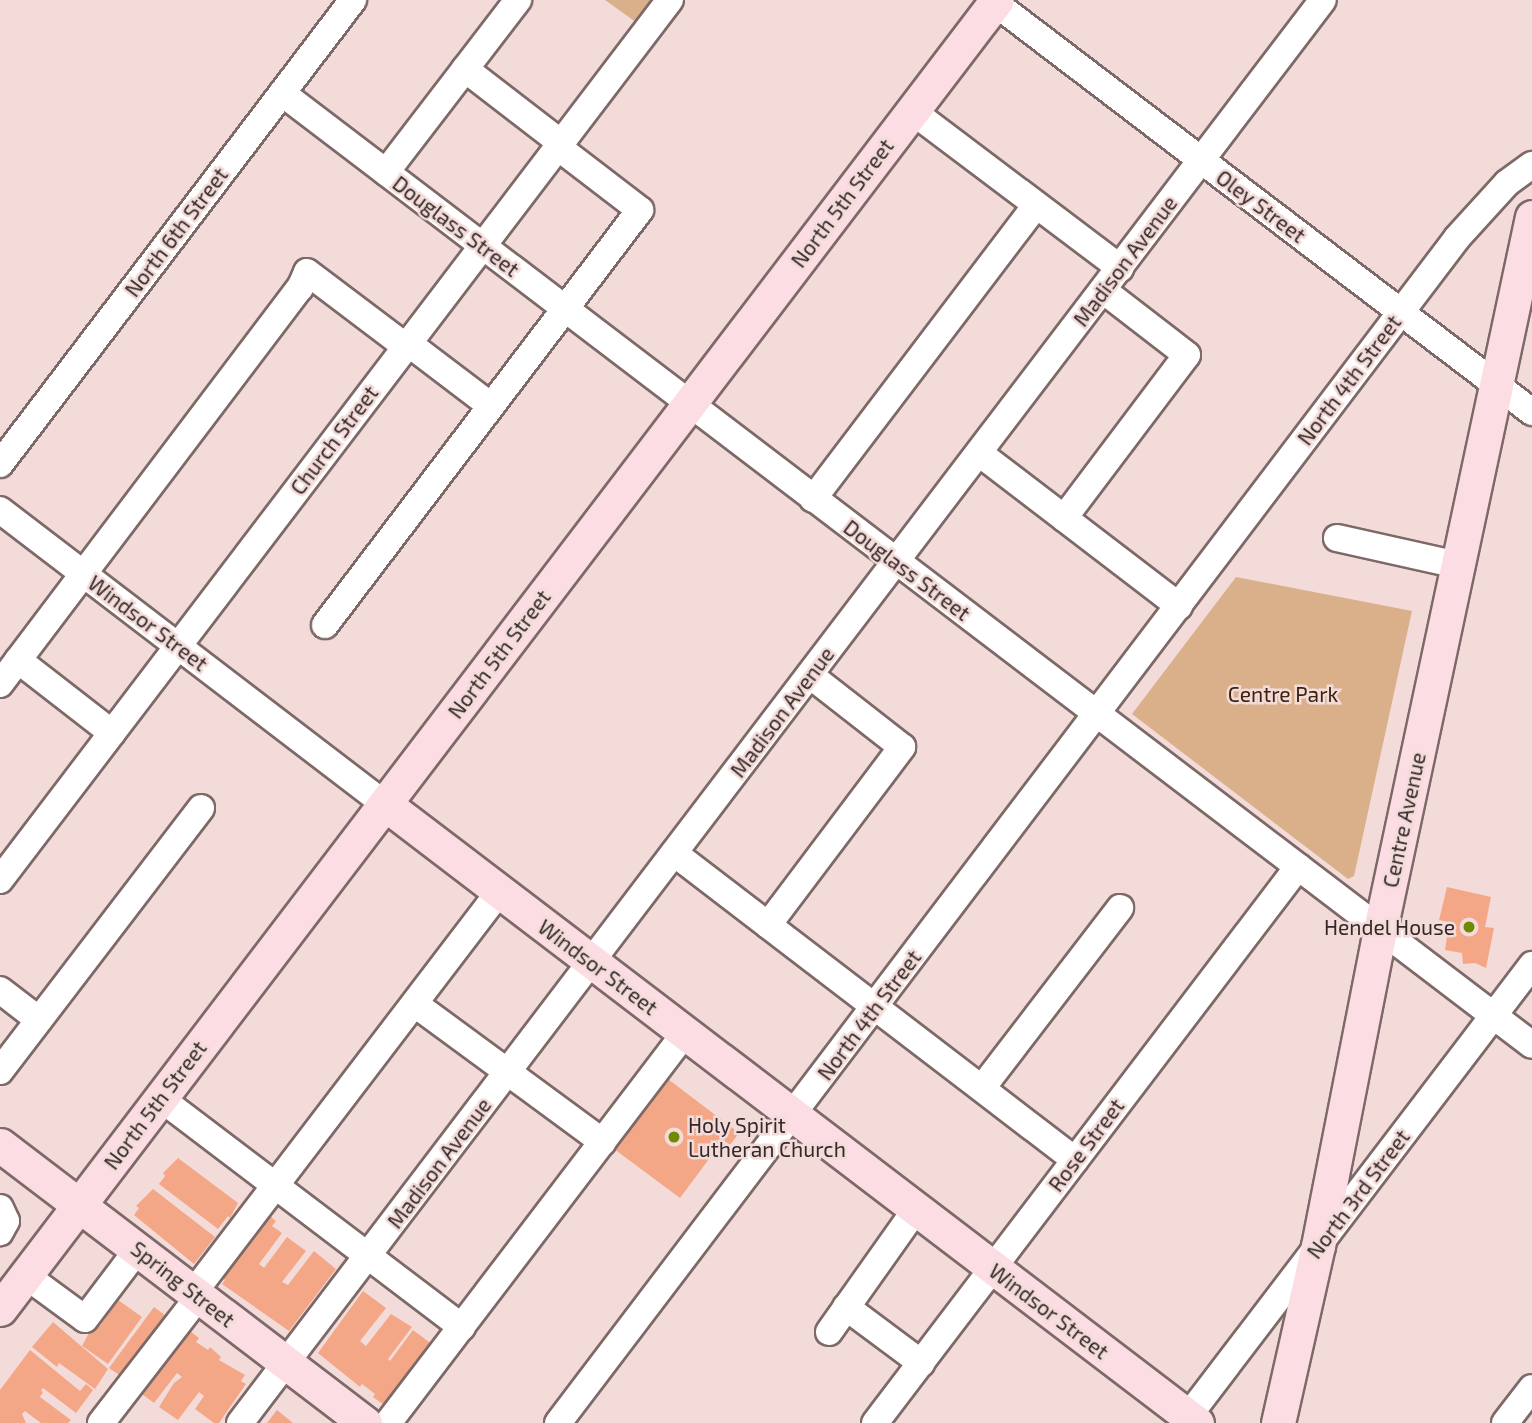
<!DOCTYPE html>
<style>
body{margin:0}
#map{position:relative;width:1532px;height:1423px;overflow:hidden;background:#f3dbd9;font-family:"Exo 2",sans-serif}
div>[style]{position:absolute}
.green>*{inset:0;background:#dab08b}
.building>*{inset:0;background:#f4a786}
.roads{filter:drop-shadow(2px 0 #7d6967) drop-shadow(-2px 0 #7d6967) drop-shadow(0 2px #7d6967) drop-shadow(0 -2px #7d6967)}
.minor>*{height:26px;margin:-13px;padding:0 13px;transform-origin:13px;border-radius:13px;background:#fff}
.major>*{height:33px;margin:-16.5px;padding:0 16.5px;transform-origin:16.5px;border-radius:16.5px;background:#fbdde3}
.dots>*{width:19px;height:19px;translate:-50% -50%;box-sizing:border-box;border:4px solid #f3dbd9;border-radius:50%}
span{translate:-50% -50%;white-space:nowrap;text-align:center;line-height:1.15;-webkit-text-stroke:5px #f3dbd9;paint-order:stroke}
.street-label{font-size:21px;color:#322928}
.park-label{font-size:21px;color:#3c230a}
.poi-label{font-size:21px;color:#322928}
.right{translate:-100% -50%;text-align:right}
.left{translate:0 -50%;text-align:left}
</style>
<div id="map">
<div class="green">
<i style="clip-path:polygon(605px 0,659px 0,640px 25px)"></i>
<i style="clip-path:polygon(1236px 577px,1412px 611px,1354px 876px,1348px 879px,1132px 714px)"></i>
</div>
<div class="building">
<i style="clip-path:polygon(1447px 887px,1491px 897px,1485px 927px,1494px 928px,1486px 968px,1475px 963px,1463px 964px,1462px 953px,1445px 950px,1449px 922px,1439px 920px)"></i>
<i style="clip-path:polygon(660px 1073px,739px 1133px,730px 1145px,723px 1140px,680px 1198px,606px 1143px)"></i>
<i style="clip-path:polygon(178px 1158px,238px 1203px,230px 1218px,228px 1216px,218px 1229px,159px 1184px,165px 1176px,163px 1173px)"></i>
<i style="clip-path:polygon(153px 1189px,215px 1237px,194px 1264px,134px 1215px,139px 1208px,136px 1206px)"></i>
<i style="clip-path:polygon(265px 1212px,276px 1221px,272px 1226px,282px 1233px,259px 1264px,264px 1268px,287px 1237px,306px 1251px,282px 1282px,288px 1285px,314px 1251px,336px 1269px,289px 1331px,222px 1284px,225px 1280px,217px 1275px)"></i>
<i style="clip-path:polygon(363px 1291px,386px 1308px,360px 1341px,366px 1346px,391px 1314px,412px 1327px,388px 1359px,390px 1361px,413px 1330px,437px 1348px,394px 1409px,385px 1403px,384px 1405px,373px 1397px,375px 1394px,362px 1384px,360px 1387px,318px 1353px)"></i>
<i style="clip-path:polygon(118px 1300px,142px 1317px,108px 1364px,82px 1346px,95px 1322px,100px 1326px)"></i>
<i style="clip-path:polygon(154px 1307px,170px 1319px,125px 1379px,109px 1368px)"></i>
<i style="clip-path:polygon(53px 1322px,108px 1369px,95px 1389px,59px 1363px,57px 1367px,32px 1347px)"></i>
<i style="clip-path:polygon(186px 1328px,199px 1338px,196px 1342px,208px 1350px,210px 1347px,221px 1357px,219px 1360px,245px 1375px,241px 1381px,246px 1384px,219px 1423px,214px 1423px,195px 1409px,204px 1396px,199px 1392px,178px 1420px,159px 1407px,174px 1383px,182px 1377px,177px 1373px,154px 1403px,134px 1388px)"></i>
<i style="clip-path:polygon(30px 1350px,80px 1391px,86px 1384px,93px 1390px,76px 1413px,43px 1388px,41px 1391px,43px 1392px,40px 1397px,71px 1420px,68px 1423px,41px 1423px,25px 1411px,22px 1414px,26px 1423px,0 1423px,0 1390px)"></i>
<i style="clip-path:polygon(277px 1410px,293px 1423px,267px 1423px)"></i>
</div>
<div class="roads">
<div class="minor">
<i style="left:991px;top:0;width:680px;rotate:37.29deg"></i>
<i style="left:465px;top:69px;width:121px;rotate:37.6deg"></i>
<i style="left:282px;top:93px;width:1571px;rotate:37.29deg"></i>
<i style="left:912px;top:111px;width:261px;rotate:37deg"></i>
<i style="left:386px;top:172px;width:217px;rotate:-52.5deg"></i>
<i style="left:408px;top:343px;width:104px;rotate:37.2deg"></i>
<i style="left:979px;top:453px;width:252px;rotate:37.4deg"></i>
<i style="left:0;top:464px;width:583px;rotate:-52.74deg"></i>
<i style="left:813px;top:499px;width:369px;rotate:-52.8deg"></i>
<i style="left:0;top:510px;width:484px;rotate:37.4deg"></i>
<i style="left:1064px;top:518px;width:204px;rotate:-53deg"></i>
<i style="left:1187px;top:355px;width:106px;rotate:-142.3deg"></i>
<i style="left:1337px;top:538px;width:124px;rotate:12.6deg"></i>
<i style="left:325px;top:625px;width:521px;rotate:-52.8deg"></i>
<i style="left:640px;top:210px;width:103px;rotate:-142.5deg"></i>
<i style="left:18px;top:660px;width:119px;rotate:37.8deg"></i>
<i style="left:0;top:684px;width:497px;rotate:-52.9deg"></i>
<i style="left:300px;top:288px;width:17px;rotate:-66deg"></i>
<i style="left:307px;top:272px;width:123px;rotate:37.1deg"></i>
<i style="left:674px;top:853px;width:505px;rotate:37.44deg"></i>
<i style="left:0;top:880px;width:1106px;rotate:-52.72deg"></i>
<i style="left:768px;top:925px;width:223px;rotate:-53deg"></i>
<i style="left:902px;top:747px;width:117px;rotate:-142deg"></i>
<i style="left:0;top:990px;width:49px;rotate:37.6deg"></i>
<i style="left:415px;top:1004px;width:233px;rotate:36.3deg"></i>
<i style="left:0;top:1071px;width:331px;rotate:-52.6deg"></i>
<i style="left:982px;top:1088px;width:227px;rotate:-52.5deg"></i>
<i style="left:160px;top:1098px;width:379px;rotate:37.2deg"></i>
<i style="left:0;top:1208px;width:14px;rotate:65deg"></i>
<i style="left:6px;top:1221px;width:13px;rotate:119deg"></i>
<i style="left:25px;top:1275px;width:74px;rotate:36.3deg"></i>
<i style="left:85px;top:1319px;width:88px;rotate:-52.9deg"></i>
<i style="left:194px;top:1292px;width:503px;rotate:-52.67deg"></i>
<i style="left:846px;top:1307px;width:94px;rotate:36.7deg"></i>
<i style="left:829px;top:1332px;width:151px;rotate:-54.7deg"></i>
<i style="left:101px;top:1423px;width:160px;rotate:-52.3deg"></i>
<i style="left:240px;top:1423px;width:1788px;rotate:-52.73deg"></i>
<i style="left:388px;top:1423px;width:490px;rotate:-52.7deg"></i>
<i style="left:558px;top:1423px;width:1487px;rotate:-52.81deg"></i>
<i style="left:1457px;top:238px;width:74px;rotate:-47.7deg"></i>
<i style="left:1507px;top:183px;width:31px;rotate:-36deg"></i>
<i style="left:875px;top:1423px;width:699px;rotate:-52.74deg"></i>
<i style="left:1183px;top:1423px;width:576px;rotate:-52.69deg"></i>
<i style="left:1505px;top:1423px;width:44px;rotate:-52.4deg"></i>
</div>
<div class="major">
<i style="left:385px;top:804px;width:1021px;rotate:37.32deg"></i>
<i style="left:0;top:1145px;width:459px;rotate:37.3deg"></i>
<i style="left:0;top:1309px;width:1645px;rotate:-52.71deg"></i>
<i style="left:1278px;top:1423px;width:181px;rotate:-77.3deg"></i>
<i style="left:1318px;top:1246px;width:322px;rotate:-78.9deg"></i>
<i style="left:1380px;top:930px;width:729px;rotate:-77.97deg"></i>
</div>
</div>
<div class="dots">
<i style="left:1469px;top:927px;background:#6f8900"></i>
<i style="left:674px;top:1137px;background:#6f8900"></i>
</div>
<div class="street-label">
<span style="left:842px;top:203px;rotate:-53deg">North 5th Street</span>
<span style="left:1261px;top:206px;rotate:37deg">Oley Street</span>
<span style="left:456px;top:226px;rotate:37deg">Douglass Street</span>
<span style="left:176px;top:232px;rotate:-53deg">North 6th Street</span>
<span style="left:1125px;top:261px;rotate:-53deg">Madison Avenue</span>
<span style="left:1349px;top:380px;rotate:-53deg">North 4th Street</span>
<span style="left:334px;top:440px;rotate:-53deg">Church Street</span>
<span style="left:907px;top:570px;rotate:37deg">Douglass Street</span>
<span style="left:148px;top:623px;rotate:37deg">Windsor Street</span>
<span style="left:499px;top:654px;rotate:-53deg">North 5th Street</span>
<span style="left:782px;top:712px;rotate:-53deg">Madison Avenue</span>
<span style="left:1404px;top:820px;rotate:-78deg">Centre Avenue</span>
<span style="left:598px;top:967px;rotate:37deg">Windsor Street</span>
<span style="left:869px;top:1015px;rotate:-53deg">North 4th Street</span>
<span style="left:155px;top:1105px;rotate:-53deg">North 5th Street</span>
<span style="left:1086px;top:1145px;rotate:-53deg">Rose Street</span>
<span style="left:439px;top:1163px;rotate:-53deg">Madison Avenue</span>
<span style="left:1358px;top:1194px;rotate:-53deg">North 3rd Street</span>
<span style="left:183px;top:1284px;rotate:38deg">Spring Street</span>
<span style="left:1049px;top:1311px;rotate:37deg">Windsor Street</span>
</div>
<div class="park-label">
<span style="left:1283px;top:694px">Centre Park</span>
</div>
<div class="poi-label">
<span class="right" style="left:1455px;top:927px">Hendel House</span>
<span class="left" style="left:688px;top:1137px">Holy Spirit<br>Lutheran Church</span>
</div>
</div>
